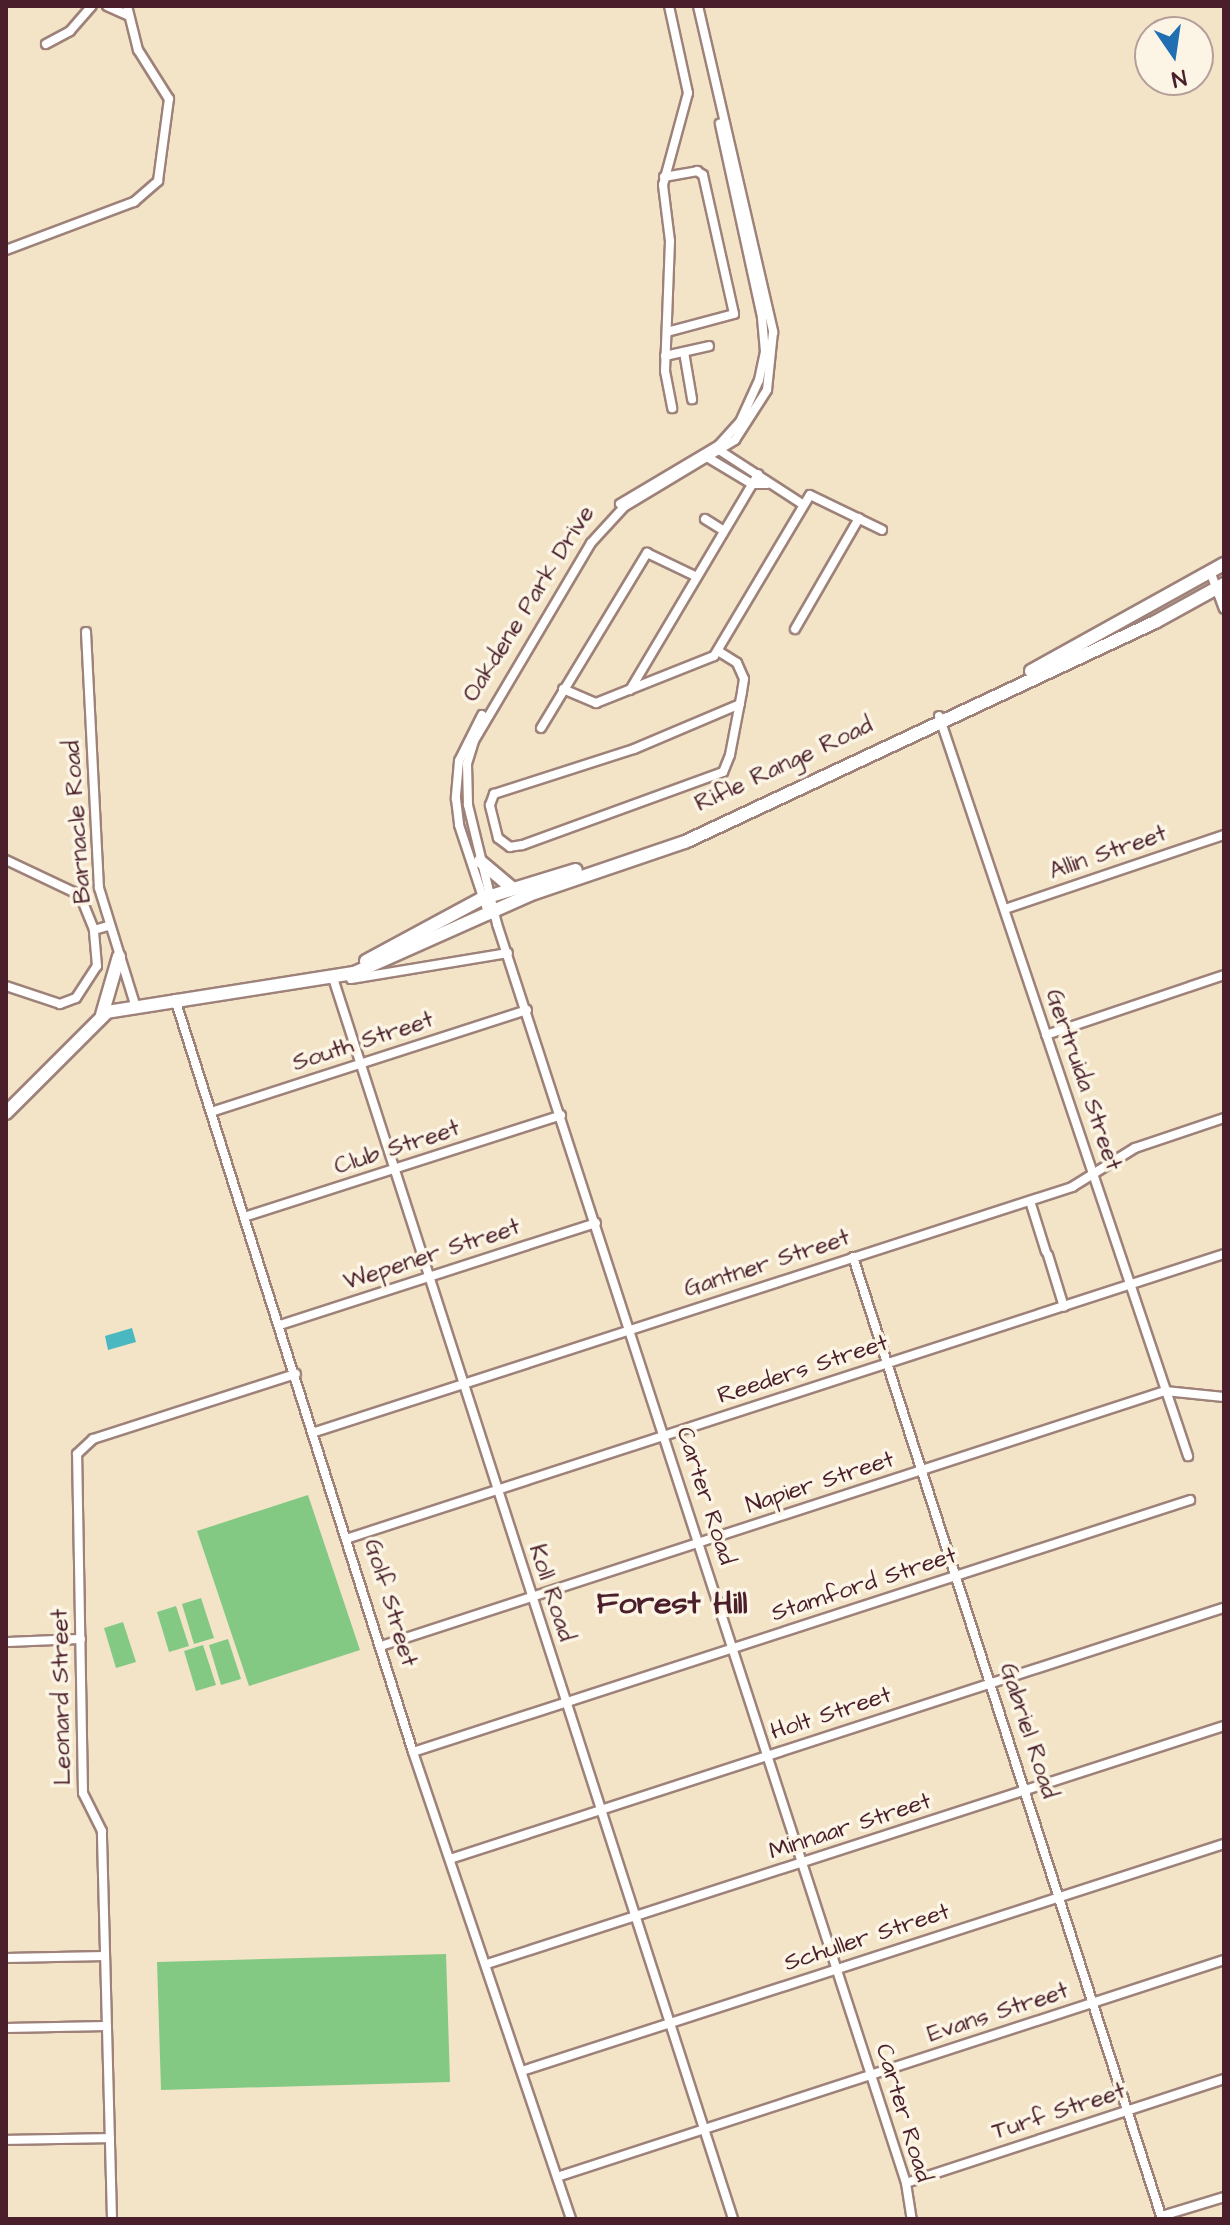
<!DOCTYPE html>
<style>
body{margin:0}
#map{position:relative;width:1230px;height:2225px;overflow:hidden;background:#f3e4c8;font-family:"Architects Daughter",sans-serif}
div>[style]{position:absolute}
.green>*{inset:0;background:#84c983}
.water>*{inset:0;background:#49b8c0}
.roads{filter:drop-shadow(2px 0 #9e827a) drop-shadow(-2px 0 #9e827a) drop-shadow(0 2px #9e827a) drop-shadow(0 -2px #9e827a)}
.street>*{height:8px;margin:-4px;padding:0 4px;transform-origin:4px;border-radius:4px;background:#fff}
.secondary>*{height:12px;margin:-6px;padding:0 6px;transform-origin:6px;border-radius:6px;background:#fff}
span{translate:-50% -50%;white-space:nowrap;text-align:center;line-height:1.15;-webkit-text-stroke:7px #fcf5e5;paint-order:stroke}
.street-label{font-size:24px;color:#4a1f2b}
.district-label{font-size:32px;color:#4a1f2b;font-weight:700}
.frame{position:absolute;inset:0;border:8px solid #4a1f2b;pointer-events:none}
.north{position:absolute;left:1134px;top:16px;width:80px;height:80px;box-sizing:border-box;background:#fcf5e5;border:2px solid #b59f9b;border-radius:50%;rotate:167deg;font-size:22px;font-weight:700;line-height:32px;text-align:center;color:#4a1f2b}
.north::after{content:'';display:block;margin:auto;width:28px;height:36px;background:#1f6fb2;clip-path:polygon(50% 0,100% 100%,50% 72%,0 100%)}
</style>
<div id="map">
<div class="green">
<i style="clip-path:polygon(308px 1495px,360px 1650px,249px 1686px,197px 1531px)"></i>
<i style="clip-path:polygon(201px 1598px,214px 1638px,194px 1644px,182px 1604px)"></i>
<i style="clip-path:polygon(176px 1606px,189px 1646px,169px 1652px,157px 1612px)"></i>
<i style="clip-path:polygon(123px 1622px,136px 1662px,116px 1668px,104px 1628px)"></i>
<i style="clip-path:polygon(228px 1639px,241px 1679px,221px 1685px,209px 1645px)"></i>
<i style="clip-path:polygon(203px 1645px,216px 1685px,196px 1691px,184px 1651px)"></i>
<i style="clip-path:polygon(446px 1954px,450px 2082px,161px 2090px,157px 1962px)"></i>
</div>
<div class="water">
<i style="clip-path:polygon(132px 1328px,136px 1342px,108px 1350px,105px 1336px)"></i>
</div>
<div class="roads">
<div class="street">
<i style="left:107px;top:6px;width:24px;rotate:24deg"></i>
<i style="left:669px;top:6px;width:89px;rotate:77.7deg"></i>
<i style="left:688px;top:93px;width:95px;rotate:105.2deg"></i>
<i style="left:663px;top:185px;width:56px;rotate:82.9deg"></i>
<i style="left:670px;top:241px;width:130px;rotate:92.2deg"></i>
<i style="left:665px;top:371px;width:38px;rotate:79deg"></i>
<i style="left:698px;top:6px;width:335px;rotate:77deg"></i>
<i style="left:773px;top:332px;width:58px;rotate:95.9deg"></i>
<i style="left:767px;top:390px;width:59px;rotate:122.6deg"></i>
<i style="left:735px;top:440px;width:130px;rotate:148.9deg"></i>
<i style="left:624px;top:507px;width:49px;rotate:132.5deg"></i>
<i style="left:591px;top:543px;width:230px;rotate:120.6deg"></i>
<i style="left:474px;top:741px;width:24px;rotate:107deg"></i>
<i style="left:467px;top:764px;width:41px;rotate:88.6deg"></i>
<i style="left:468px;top:805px;width:122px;rotate:76.3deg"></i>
<i style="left:497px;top:924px;width:1324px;rotate:72deg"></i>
<i style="left:906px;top:2183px;width:36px;rotate:81deg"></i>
<i style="left:46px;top:44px;width:27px;rotate:-28deg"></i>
<i style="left:70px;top:31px;width:33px;rotate:-49deg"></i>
<i style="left:664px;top:177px;width:34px;rotate:-10deg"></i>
<i style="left:697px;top:171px;width:7px;rotate:34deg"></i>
<i style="left:703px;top:175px;width:142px;rotate:77.4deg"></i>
<i style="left:734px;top:314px;width:69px;rotate:165deg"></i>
<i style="left:6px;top:250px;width:137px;rotate:-20.6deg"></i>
<i style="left:134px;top:202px;width:32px;rotate:-41deg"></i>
<i style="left:158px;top:181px;width:83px;rotate:-82.4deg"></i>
<i style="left:169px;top:99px;width:58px;rotate:-122.3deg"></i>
<i style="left:138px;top:50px;width:45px;rotate:-104deg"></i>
<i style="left:684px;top:352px;width:48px;rotate:80.3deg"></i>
<i style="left:665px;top:356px;width:45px;rotate:-12.8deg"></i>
<i style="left:719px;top:450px;width:99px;rotate:33deg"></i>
<i style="left:707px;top:457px;width:52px;rotate:31deg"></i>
<i style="left:752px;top:484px;width:15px"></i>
<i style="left:620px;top:504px;width:115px;rotate:-30.8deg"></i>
<i style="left:719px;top:445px;width:31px;rotate:-48deg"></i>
<i style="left:740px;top:422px;width:46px;rotate:-65.7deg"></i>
<i style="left:759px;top:380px;width:29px;rotate:-78deg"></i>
<i style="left:765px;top:352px;width:35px;rotate:-95deg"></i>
<i style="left:762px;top:317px;width:198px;rotate:-102.3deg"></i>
<i style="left:705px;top:519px;width:22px;rotate:32deg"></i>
<i style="left:1210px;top:571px;width:40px;rotate:69.8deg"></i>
<i style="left:795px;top:629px;width:128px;rotate:-60deg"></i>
<i style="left:86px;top:632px;width:256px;rotate:87.1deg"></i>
<i style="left:99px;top:888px;width:121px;rotate:72.8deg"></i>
<i style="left:718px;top:651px;width:22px;rotate:32deg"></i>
<i style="left:737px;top:663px;width:17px;rotate:66deg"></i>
<i style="left:744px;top:679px;width:13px;rotate:99deg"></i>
<i style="left:742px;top:692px;width:64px;rotate:100.8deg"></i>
<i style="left:730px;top:755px;width:18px;rotate:112deg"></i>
<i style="left:723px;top:772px;width:214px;rotate:160deg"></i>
<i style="left:522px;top:845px;width:12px;rotate:171deg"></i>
<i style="left:510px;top:847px;width:15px;rotate:-143deg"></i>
<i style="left:498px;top:838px;width:34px;rotate:-104deg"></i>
<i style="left:490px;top:805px;width:12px;rotate:-70deg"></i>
<i style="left:494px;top:794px;width:147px;rotate:-17.8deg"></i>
<i style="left:634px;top:749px;width:115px;rotate:-23deg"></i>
<i style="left:563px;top:689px;width:36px;rotate:23deg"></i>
<i style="left:596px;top:703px;width:127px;rotate:-21.7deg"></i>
<i style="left:714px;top:656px;width:187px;rotate:-59.2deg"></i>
<i style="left:810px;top:495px;width:80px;rotate:25.9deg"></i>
<i style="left:630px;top:690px;width:251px;rotate:-59.3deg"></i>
<i style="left:482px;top:715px;width:51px;rotate:116.6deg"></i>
<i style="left:459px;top:761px;width:38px;rotate:95deg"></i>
<i style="left:456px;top:799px;width:26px;rotate:83deg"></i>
<i style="left:459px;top:825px;width:95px;rotate:71.6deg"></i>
<i style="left:939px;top:716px;width:781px;rotate:71.4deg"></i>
<i style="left:541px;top:728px;width:205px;rotate:-58.8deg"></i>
<i style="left:647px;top:553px;width:55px;rotate:25.6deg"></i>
<i style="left:6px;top:860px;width:82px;rotate:25.3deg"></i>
<i style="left:80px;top:895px;width:38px;rotate:68deg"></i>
<i style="left:1005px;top:909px;width:231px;rotate:-18.7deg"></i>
<i style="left:333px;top:978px;width:1304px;rotate:72.13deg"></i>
<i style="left:351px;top:979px;width:159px;rotate:-9.4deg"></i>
<i style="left:6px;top:986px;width:57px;rotate:18.4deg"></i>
<i style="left:60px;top:1004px;width:17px;rotate:-21deg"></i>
<i style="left:76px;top:998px;width:38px;rotate:-57deg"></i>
<i style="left:97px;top:966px;width:36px;rotate:-95deg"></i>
<i style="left:94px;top:930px;width:15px;rotate:-16deg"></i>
<i style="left:175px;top:999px;width:790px;rotate:72.46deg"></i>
<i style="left:413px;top:1752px;width:493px;rotate:71.3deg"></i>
<i style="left:1046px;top:1035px;width:188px;rotate:-18.6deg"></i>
<i style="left:211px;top:1112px;width:332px;rotate:-17.9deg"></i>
<i style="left:1030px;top:1201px;width:53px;rotate:72.6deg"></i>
<i style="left:244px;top:1217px;width:333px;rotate:-17.8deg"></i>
<i style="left:1048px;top:1255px;width:54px;rotate:72.9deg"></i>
<i style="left:853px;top:1257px;width:1010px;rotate:72.19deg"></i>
<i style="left:280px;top:1325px;width:332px;rotate:-17.9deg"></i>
<i style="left:315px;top:1432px;width:796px;rotate:-17.93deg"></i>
<i style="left:1072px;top:1187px;width:74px;rotate:-31.8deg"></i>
<i style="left:1135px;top:1148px;width:94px;rotate:-18.6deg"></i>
<i style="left:349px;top:1538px;width:920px;rotate:-17.98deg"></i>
<i style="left:6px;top:1642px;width:75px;rotate:-2.3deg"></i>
<i style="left:384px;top:1645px;width:821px;rotate:-18.02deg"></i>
<i style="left:1165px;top:1391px;width:59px;rotate:5.8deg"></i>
<i style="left:413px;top:1752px;width:817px;rotate:-17.97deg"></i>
<i style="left:453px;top:1858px;width:810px;rotate:-17.99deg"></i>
<i style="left:6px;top:1958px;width:99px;rotate:-1.2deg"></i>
<i style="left:487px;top:1964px;width:774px;rotate:-17.9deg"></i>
<i style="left:6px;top:2028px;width:101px;rotate:-1.1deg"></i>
<i style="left:522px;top:2071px;width:738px;rotate:-17.92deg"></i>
<i style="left:6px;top:2140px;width:104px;rotate:-1.1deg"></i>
<i style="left:557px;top:2177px;width:701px;rotate:-18.02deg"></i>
<i style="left:906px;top:2183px;width:335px;rotate:-18.1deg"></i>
<i style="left:1162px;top:2216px;width:65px;rotate:-17deg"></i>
<i style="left:112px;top:2219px;width:388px;rotate:-91.5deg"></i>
<i style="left:102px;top:1831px;width:42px;rotate:-116.6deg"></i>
<i style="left:83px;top:1793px;width:339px;rotate:-91deg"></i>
<i style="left:77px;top:1454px;width:22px;rotate:-43deg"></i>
<i style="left:93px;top:1439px;width:213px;rotate:-17.8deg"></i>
</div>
<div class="secondary">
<i style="left:1031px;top:671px;width:221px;rotate:-29deg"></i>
<i style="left:480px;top:861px;width:42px;rotate:40.2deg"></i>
<i style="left:366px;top:961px;width:131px;rotate:-28.3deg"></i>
<i style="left:481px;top:899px;width:99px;rotate:-17deg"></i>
<i style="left:102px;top:1015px;width:61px;rotate:-73.9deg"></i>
<i style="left:6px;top:1113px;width:143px;rotate:-45deg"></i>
<i style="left:107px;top:1012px;width:250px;rotate:-9deg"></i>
<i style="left:354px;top:973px;width:192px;rotate:-24deg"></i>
<i style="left:529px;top:895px;width:165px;rotate:-18.8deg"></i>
<i style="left:685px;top:842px;width:519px;rotate:-25.08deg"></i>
<i style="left:1155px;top:622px;width:79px;rotate:-28.8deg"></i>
</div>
</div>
<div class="street-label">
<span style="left:529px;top:604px;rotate:-58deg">Oakdene Park Drive</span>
<span style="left:784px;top:765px;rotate:-25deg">Rifle Range Road</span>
<span style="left:78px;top:822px;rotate:-94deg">Barnacle Road</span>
<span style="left:1108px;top:853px;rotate:-19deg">Allin Street</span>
<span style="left:363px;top:1042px;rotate:-18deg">South Street</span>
<span style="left:1083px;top:1080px;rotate:71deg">Gertruida Street</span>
<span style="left:397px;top:1148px;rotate:-18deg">Club Street</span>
<span style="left:432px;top:1255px;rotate:-18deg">Wepener Street</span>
<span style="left:767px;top:1264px;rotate:-18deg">Gantner Street</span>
<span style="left:803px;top:1370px;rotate:-18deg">Reeders Street</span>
<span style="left:820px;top:1483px;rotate:-18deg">Napier Street</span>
<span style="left:705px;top:1496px;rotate:72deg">Carter Road</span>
<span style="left:864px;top:1585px;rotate:-18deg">Stamford Street</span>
<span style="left:551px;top:1593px;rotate:72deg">Koll Road</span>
<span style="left:390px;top:1603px;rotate:73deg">Golf Street</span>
<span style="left:62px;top:1697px;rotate:-91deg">Leonard Street</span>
<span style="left:831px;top:1714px;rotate:-18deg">Holt Street</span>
<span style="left:1028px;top:1731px;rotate:72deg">Gabriel Road</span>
<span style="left:850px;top:1827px;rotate:-18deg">Minnaar Street</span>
<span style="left:867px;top:1938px;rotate:-18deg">Schuller Street</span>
<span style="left:998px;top:2013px;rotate:-18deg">Evans Street</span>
<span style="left:1059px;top:2112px;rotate:-18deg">Turf Street</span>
<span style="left:903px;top:2113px;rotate:73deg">Carter Road</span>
</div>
<div class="district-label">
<span style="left:672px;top:1604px">Forest Hill</span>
</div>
<div class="frame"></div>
<div class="north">N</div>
</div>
